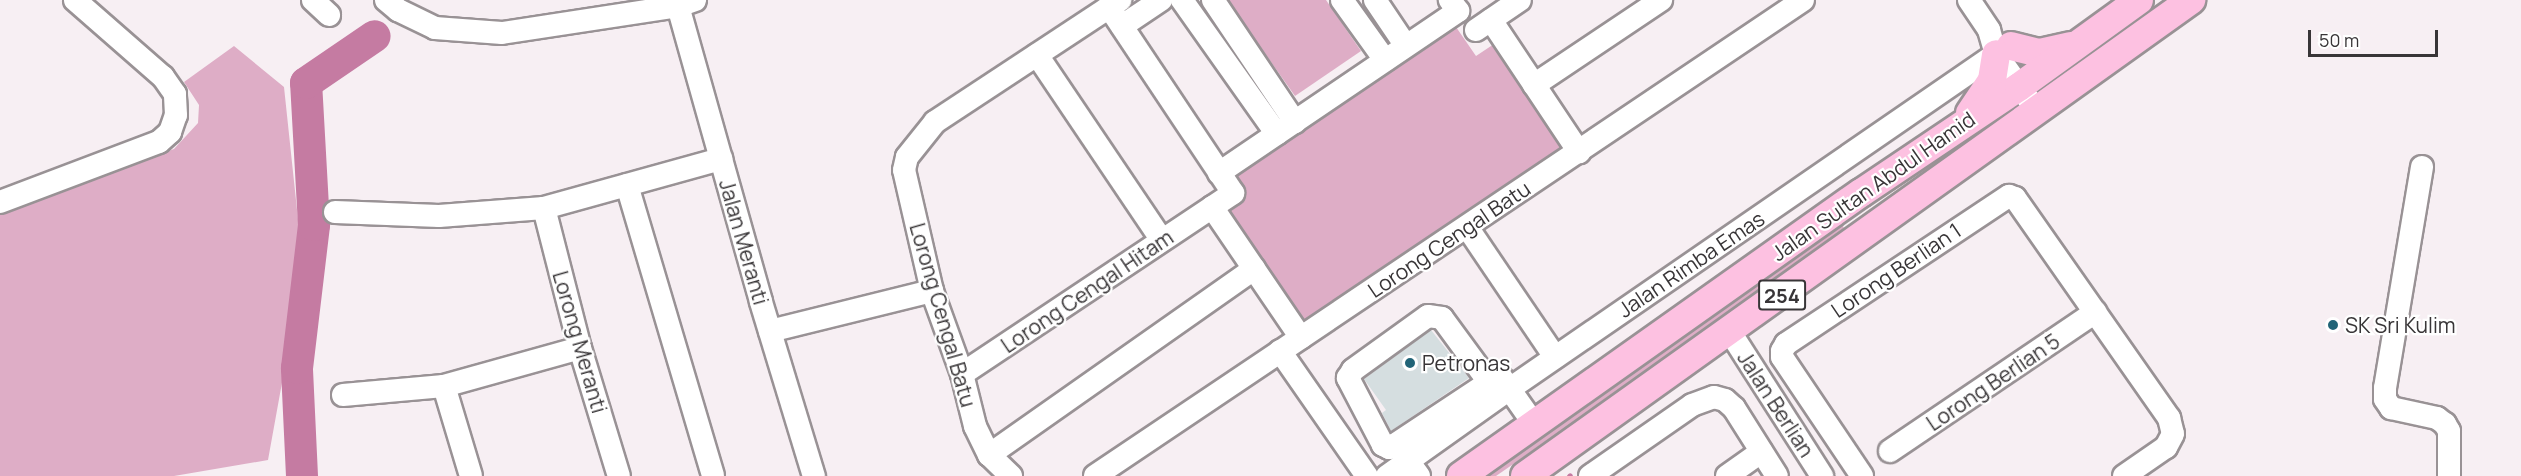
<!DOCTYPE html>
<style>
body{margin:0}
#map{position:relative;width:2521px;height:476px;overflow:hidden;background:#f7eff3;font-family:Manrope,sans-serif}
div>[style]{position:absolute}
.green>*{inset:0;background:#deadc6}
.stream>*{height:5px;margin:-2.5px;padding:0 2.5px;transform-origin:2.5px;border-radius:2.5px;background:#c57ba2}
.river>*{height:32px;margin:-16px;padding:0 16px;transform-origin:16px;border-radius:16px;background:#c57ba2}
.building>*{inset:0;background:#d5dee0}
.roads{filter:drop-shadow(2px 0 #999295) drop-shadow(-2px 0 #999295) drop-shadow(0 2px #999295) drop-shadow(0 -2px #999295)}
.minor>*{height:22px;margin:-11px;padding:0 11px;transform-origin:11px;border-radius:11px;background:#fff}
.major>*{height:28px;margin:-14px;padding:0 14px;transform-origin:14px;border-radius:14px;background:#fdc1e1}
.dots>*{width:16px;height:16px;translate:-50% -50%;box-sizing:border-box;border:3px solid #fff;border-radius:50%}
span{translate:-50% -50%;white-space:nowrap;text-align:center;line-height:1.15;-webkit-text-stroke:4.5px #fff;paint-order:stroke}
.shield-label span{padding:2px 4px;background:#fff;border:2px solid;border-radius:4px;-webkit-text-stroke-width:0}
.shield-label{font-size:20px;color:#383537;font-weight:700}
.street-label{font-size:21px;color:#383537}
.poi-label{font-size:21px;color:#383537}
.left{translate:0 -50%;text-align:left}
.scale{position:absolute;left:2308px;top:30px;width:130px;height:27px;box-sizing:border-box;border:3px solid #383537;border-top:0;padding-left:8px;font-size:18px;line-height:21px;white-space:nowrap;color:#383537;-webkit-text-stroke:4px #fff;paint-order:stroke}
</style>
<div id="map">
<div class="green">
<i style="clip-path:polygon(1227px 0,1326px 0,1361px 51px,1295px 96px)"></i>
<i style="clip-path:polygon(1456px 27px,1476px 56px,1497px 42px,1567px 144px,1301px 322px,1226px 212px,1246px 198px,1232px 178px)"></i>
<i style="clip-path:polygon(234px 46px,284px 87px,300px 238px,287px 355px,268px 460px,174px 476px,0 476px,0 212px,174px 149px,198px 123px,199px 105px,184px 82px)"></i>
<i style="clip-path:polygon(1841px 223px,1847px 233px,1496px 476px,1476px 476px)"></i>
</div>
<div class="stream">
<i style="left:1569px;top:476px;width:1px;rotate:-45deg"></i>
</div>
<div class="river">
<i style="left:302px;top:476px;width:108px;rotate:-92.7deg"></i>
<i style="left:297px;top:368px;width:144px;rotate:-83.2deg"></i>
<i style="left:314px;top:225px;width:142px;rotate:-93.2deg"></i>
<i style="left:306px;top:83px;width:83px;rotate:-34.3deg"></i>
</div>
<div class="building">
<i style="clip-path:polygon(1431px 330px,1469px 378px,1391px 431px,1382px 413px,1386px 410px,1364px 379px)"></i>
</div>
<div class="roads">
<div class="minor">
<i style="left:313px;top:0;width:22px;rotate:43deg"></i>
<i style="left:386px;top:0;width:16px;rotate:40deg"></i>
<i style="left:398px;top:10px;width:41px;rotate:25.9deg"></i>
<i style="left:435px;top:28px;width:67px;rotate:4.3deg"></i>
<i style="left:502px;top:33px;width:178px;rotate:-8.7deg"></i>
<i style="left:678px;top:6px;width:18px;rotate:-19deg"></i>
<i style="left:1182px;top:0;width:164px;rotate:54.7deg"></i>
<i style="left:1213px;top:0;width:147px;rotate:56.1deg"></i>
<i style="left:1342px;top:0;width:74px;rotate:54.4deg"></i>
<i style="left:1375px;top:0;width:55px;rotate:56deg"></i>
<i style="left:1969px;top:0;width:36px;rotate:56deg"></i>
<i style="left:1989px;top:30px;width:25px;rotate:74deg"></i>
<i style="left:1996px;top:54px;width:70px;rotate:54.3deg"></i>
<i style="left:678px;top:6px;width:307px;rotate:74.3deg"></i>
<i style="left:761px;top:302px;width:182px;rotate:73.1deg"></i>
<i style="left:1491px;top:20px;width:159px;rotate:56.3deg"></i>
<i style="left:1122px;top:26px;width:47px;rotate:-33.7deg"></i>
<i style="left:1476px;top:30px;width:53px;rotate:-34.3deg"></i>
<i style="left:1037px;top:55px;width:223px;rotate:56deg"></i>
<i style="left:1534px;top:85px;width:153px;rotate:-33.8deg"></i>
<i style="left:2422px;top:167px;width:224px;rotate:99.5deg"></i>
<i style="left:2385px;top:388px;width:11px;rotate:90deg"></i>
<i style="left:2385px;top:399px;width:11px;rotate:56deg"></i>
<i style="left:2391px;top:408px;width:47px;rotate:12.3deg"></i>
<i style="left:2437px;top:418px;width:10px;rotate:37deg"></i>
<i style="left:2445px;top:424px;width:8px;rotate:60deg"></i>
<i style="left:2449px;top:431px;width:45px;rotate:90deg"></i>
<i style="left:1219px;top:173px;width:289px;rotate:-34.1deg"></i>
<i style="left:1458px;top:11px;width:14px;rotate:-126deg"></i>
<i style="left:627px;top:185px;width:303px;rotate:73.5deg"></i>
<i style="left:0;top:202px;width:170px;rotate:-20.7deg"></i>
<i style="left:159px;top:142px;width:15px;rotate:-42deg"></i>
<i style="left:170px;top:132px;width:18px;rotate:-71deg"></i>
<i style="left:176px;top:115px;width:21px;rotate:-93deg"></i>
<i style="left:175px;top:94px;width:21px;rotate:-125deg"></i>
<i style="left:163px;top:77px;width:117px;rotate:-138.8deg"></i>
<i style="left:1212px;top:207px;width:158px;rotate:55.8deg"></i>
<i style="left:544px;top:208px;width:145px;rotate:75.6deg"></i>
<i style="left:580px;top:348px;width:134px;rotate:73.1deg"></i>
<i style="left:335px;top:212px;width:104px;rotate:2.2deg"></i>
<i style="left:439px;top:216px;width:105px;rotate:-4.4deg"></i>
<i style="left:544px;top:208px;width:184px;rotate:-15.5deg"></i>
<i style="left:1467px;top:227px;width:157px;rotate:55.9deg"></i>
<i style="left:770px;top:331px;width:167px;rotate:-13.9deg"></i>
<i style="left:1730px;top:332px;width:171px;rotate:57.4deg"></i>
<i style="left:1280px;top:351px;width:152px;rotate:55.2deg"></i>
<i style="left:962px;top:374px;width:326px;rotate:-33.7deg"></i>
<i style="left:1233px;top:193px;width:224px;rotate:-123.7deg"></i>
<i style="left:444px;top:386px;width:94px;rotate:73.3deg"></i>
<i style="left:343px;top:395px;width:101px;rotate:-5.1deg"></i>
<i style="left:444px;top:386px;width:141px;rotate:-15.6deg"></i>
<i style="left:1396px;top:444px;width:8px;rotate:150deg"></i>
<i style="left:1389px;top:448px;width:7px;rotate:-153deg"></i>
<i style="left:1383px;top:445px;width:76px;rotate:-117.6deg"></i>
<i style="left:1348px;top:378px;width:9px;rotate:-58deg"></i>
<i style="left:1353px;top:370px;width:92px;rotate:-35.8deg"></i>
<i style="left:1428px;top:316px;width:14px;rotate:8deg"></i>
<i style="left:1442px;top:318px;width:79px;rotate:53.7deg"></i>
<i style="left:1890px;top:451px;width:248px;rotate:-34.1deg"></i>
<i style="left:989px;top:455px;width:324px;rotate:-35.1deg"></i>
<i style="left:1011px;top:476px;width:30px;rotate:-136deg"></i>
<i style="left:989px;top:455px;width:32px;rotate:-116deg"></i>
<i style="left:975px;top:426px;width:54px;rotate:-104deg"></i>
<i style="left:962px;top:374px;width:88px;rotate:-109.9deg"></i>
<i style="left:932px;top:291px;width:124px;rotate:-103deg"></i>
<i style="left:904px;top:170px;width:13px;rotate:-77deg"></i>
<i style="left:907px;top:157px;width:45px;rotate:-51.3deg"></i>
<i style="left:935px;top:122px;width:222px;rotate:-33.4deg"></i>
<i style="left:1095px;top:476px;width:853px;rotate:-33.91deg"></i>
<i style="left:1387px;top:476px;width:148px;rotate:-35.4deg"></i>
<i style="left:1508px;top:390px;width:592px;rotate:-34.55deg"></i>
<i style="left:1419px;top:476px;width:39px;rotate:-126deg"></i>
<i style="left:1396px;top:444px;width:121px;rotate:-33.6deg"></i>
<i style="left:1497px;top:377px;width:4px"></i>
<i style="left:1501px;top:377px;width:57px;rotate:54.9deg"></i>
<i style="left:1590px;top:476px;width:124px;rotate:-34.8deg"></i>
<i style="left:1692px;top:405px;width:23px;rotate:-20deg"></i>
<i style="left:1714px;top:397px;width:11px;rotate:15deg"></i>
<i style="left:1725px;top:400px;width:12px;rotate:42deg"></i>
<i style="left:1734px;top:408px;width:80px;rotate:57.7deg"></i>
<i style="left:1727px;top:476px;width:42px;rotate:-35.2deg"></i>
<i style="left:1862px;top:476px;width:143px;rotate:-123.9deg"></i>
<i style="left:1782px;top:357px;width:6px;rotate:-90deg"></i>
<i style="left:1782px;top:351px;width:8px;rotate:-60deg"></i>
<i style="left:1786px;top:344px;width:268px;rotate:-33.6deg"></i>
<i style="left:2009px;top:196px;width:6px;rotate:18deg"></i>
<i style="left:2015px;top:198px;width:269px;rotate:55deg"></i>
<i style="left:2169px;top:418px;width:16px;rotate:76deg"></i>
<i style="left:2173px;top:434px;width:15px;rotate:118deg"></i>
<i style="left:2166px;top:447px;width:51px;rotate:145.4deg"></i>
</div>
<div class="major">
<i style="left:2011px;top:46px;width:30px;rotate:14deg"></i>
<i style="left:2040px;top:53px;width:31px;rotate:-13deg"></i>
<i style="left:1970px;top:113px;width:40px;rotate:-56deg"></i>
<i style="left:1992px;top:80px;width:26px;rotate:-81deg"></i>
<i style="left:1461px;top:476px;width:490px;rotate:-35.3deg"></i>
<i style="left:1861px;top:193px;width:190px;rotate:-33.9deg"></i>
<i style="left:2019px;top:87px;width:148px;rotate:-35.9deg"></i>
<i style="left:1525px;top:476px;width:819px;rotate:-35.55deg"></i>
</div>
</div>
<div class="dots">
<i style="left:2333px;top:325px;background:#216477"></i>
<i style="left:1410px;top:363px;background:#216477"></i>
</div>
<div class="shield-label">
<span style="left:1782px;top:295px">254</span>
</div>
<div class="street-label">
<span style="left:1873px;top:186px;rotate:-35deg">Jalan Sultan Abdul Hamid</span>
<span style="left:1449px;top:239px;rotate:-34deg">Lorong Cengal Batu</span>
<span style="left:744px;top:242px;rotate:74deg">Jalan Meranti</span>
<span style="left:1691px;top:264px;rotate:-34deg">Jalan Rimba Emas</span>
<span style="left:1896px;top:270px;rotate:-34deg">Lorong Berlian 1</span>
<span style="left:1087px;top:291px;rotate:-34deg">Lorong Cengal Hitam</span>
<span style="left:943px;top:315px;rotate:74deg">Lorong Cengal Batu</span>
<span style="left:580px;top:342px;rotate:74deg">Lorong Meranti</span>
<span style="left:1993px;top:382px;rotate:-34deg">Lorong Berlian 5</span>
<span style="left:1776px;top:404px;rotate:57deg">Jalan Berlian</span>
</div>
<div class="poi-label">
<span class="left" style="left:2345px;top:325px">SK Sri Kulim</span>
<span class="left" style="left:1422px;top:363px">Petronas</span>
</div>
<div class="scale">50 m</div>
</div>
